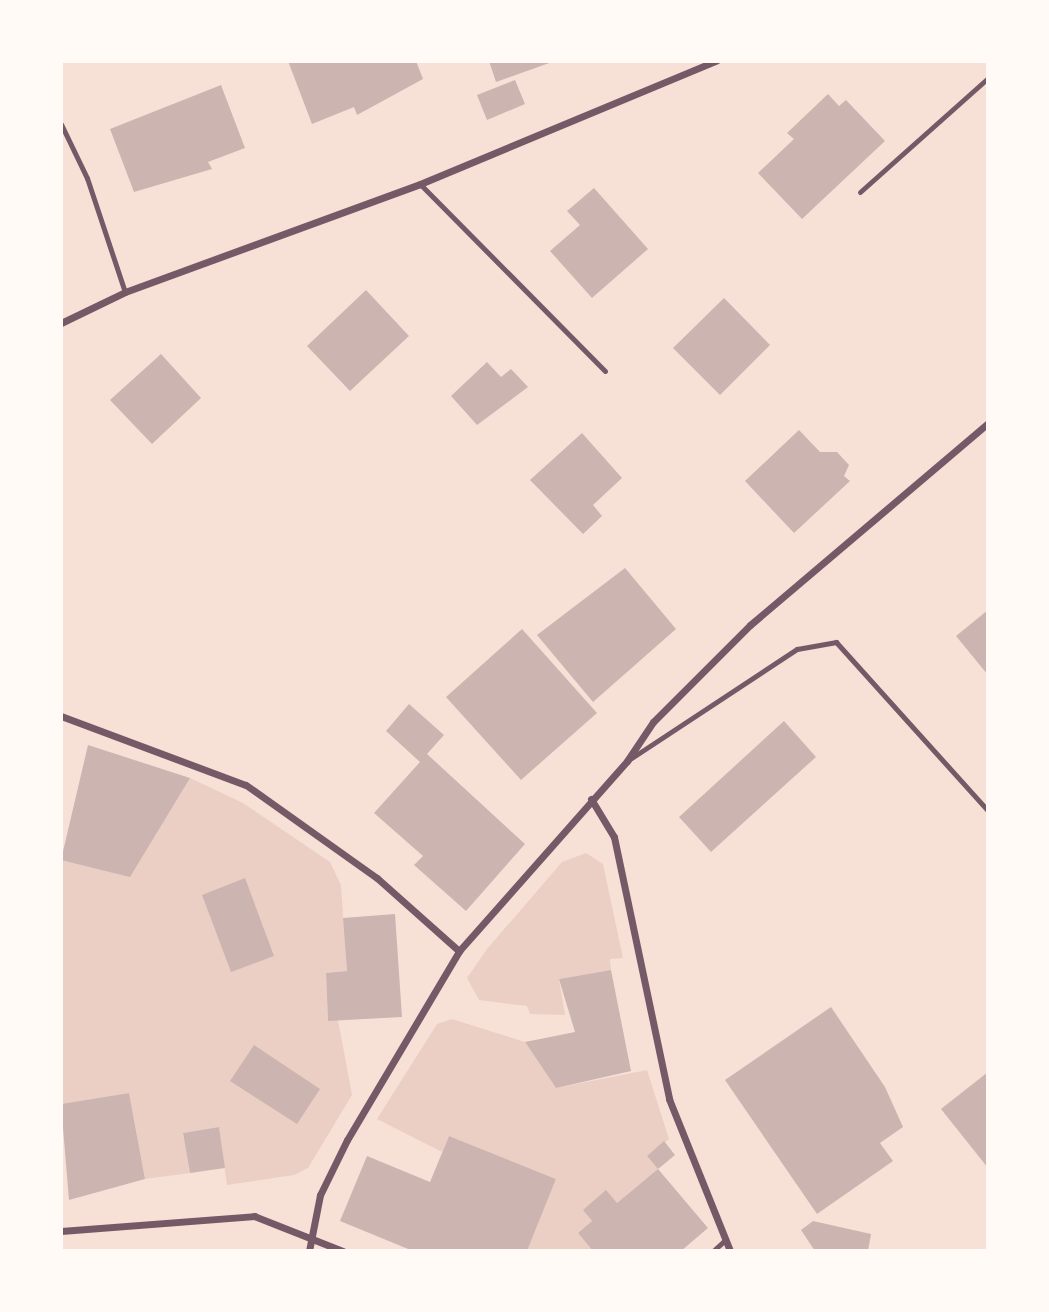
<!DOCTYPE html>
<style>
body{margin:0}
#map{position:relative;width:1049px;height:1312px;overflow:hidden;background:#f7e1d7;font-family:"Archivo Narrow",sans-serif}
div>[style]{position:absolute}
.green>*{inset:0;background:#ebcfc5}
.building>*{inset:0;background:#ccb4b1}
.service>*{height:5px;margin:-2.5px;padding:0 2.5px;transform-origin:2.5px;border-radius:2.5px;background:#755966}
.minor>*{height:7px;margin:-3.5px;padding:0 3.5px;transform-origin:3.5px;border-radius:3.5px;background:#755966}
span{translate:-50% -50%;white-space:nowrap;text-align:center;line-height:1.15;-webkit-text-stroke:6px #fffaf5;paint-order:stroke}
.frame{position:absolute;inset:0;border:63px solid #fffaf5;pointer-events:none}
</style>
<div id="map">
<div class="green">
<i style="clip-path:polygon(190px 778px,243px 803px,330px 862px,341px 885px,347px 971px,326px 973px,328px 1020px,338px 1020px,352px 1095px,308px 1168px,294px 1175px,227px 1185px,219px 1127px,183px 1133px,190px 1173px,145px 1179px,129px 1093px,61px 1104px,61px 860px)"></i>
<i style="clip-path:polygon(586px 853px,603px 864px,623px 958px,610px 959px,611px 970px,559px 979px,565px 1015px,530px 1014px,527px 1006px,479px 1000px,467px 978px,487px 949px,562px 862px)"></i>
<i style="clip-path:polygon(452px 1019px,525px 1042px,556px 1088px,647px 1070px,669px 1139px,647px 1156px,658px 1169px,617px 1203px,583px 1210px,592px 1221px,578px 1233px,593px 1251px,527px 1251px,556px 1179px,449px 1136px,442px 1152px,377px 1119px,437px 1024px)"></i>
</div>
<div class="building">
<i style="clip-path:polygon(288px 61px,416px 61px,423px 79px,357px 115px,354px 107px,312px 124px)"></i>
<i style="clip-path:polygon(489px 61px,552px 61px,552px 62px,496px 82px)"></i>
<i style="clip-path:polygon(515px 80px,525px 104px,487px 120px,477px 95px)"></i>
<i style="clip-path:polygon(221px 85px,245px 148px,208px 162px,212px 169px,134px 192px,110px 129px)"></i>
<i style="clip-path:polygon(828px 94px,839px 106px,846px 100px,885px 141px,802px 219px,758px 173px,794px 139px,787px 133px)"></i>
<i style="clip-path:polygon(594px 188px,648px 249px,592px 298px,550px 251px,580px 225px,567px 211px)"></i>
<i style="clip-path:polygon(366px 290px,409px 336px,350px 391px,307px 346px)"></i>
<i style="clip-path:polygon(724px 298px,770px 345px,720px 395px,673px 348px)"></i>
<i style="clip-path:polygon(161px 354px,201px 398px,152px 444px,110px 400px)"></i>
<i style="clip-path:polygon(487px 362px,501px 377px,511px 369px,528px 387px,477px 425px,451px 396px)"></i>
<i style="clip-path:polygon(799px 430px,820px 452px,837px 452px,849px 465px,844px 476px,850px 481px,794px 533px,745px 481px)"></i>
<i style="clip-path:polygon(582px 433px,622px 478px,593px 505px,602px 516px,583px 534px,530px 480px)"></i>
<i style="clip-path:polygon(625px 568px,676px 629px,593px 702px,537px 635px)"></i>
<i style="clip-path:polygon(988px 610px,988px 675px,956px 636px)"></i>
<i style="clip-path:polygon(522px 629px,597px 713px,521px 780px,446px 697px)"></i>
<i style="clip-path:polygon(409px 704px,444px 735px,427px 754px,525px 844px,466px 911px,414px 865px,423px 856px,374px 813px,420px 762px,386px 731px)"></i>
<i style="clip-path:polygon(784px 721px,816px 757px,711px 852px,679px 817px)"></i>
<i style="clip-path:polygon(88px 745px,190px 778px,130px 877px,61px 860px)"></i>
<i style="clip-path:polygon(245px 878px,274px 956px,231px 972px,202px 895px)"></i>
<i style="clip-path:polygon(395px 914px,402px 1017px,328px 1021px,326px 973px,347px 971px,343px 918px)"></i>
<i style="clip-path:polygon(611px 970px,631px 1071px,556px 1088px,525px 1042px,575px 1032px,559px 979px)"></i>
<i style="clip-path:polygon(831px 1007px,885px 1087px,903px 1127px,880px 1143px,893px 1161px,817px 1214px,725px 1080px)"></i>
<i style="clip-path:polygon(254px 1045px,320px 1089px,297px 1124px,230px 1081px)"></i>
<i style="clip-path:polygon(988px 1072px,988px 1168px,941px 1109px)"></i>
<i style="clip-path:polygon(129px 1093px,145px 1179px,69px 1200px,61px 1104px)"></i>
<i style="clip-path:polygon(219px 1127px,225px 1168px,190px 1173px,183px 1133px)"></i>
<i style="clip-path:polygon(449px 1136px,556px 1179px,527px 1251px,413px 1251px,340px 1221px,367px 1156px,430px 1182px)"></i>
<i style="clip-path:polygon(664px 1141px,675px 1155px,658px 1169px,647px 1156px)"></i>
<i style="clip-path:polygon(658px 1169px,708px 1228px,681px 1251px,593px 1251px,578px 1233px,592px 1221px,583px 1210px,606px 1190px,617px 1203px)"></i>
<i style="clip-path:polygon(813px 1221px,871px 1234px,868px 1251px,815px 1251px,801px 1230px)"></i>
</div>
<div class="service">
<i style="left:61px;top:124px;width:60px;rotate:64.3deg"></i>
<i style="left:87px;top:178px;width:120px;rotate:71.6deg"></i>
<i style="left:420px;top:184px;width:263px;rotate:45.3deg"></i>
<i style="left:860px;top:192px;width:171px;rotate:-41.7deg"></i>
<i style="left:630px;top:759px;width:200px;rotate:-33.4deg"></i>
<i style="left:797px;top:649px;width:40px;rotate:-10deg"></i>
<i style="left:836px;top:642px;width:227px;rotate:48deg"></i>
<i style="left:713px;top:1251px;width:15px;rotate:-42deg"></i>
</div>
<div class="minor">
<i style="left:61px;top:323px;width:71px;rotate:-25.8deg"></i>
<i style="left:125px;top:292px;width:314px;rotate:-20.1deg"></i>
<i style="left:420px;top:184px;width:321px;rotate:-22.6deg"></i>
<i style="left:61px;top:716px;width:197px;rotate:20.5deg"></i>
<i style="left:246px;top:785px;width:161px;rotate:35.4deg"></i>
<i style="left:377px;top:878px;width:110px;rotate:41.7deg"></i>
<i style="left:591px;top:799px;width:44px;rotate:58.8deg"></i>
<i style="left:614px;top:837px;width:268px;rotate:78.1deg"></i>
<i style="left:669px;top:1099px;width:164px;rotate:68.1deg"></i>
<i style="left:61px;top:1231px;width:194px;rotate:-4.4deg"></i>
<i style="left:254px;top:1216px;width:96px;rotate:21.5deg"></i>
<i style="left:309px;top:1251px;width:57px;rotate:-78.9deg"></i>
<i style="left:320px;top:1195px;width:61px;rotate:-63.9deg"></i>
<i style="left:347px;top:1140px;width:220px;rotate:-59.3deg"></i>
<i style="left:459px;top:951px;width:254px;rotate:-48.5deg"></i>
<i style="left:627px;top:761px;width:47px;rotate:-56.3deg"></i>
<i style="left:653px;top:722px;width:137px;rotate:-45deg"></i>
<i style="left:750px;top:625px;width:312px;rotate:-40.3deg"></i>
</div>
<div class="frame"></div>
</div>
